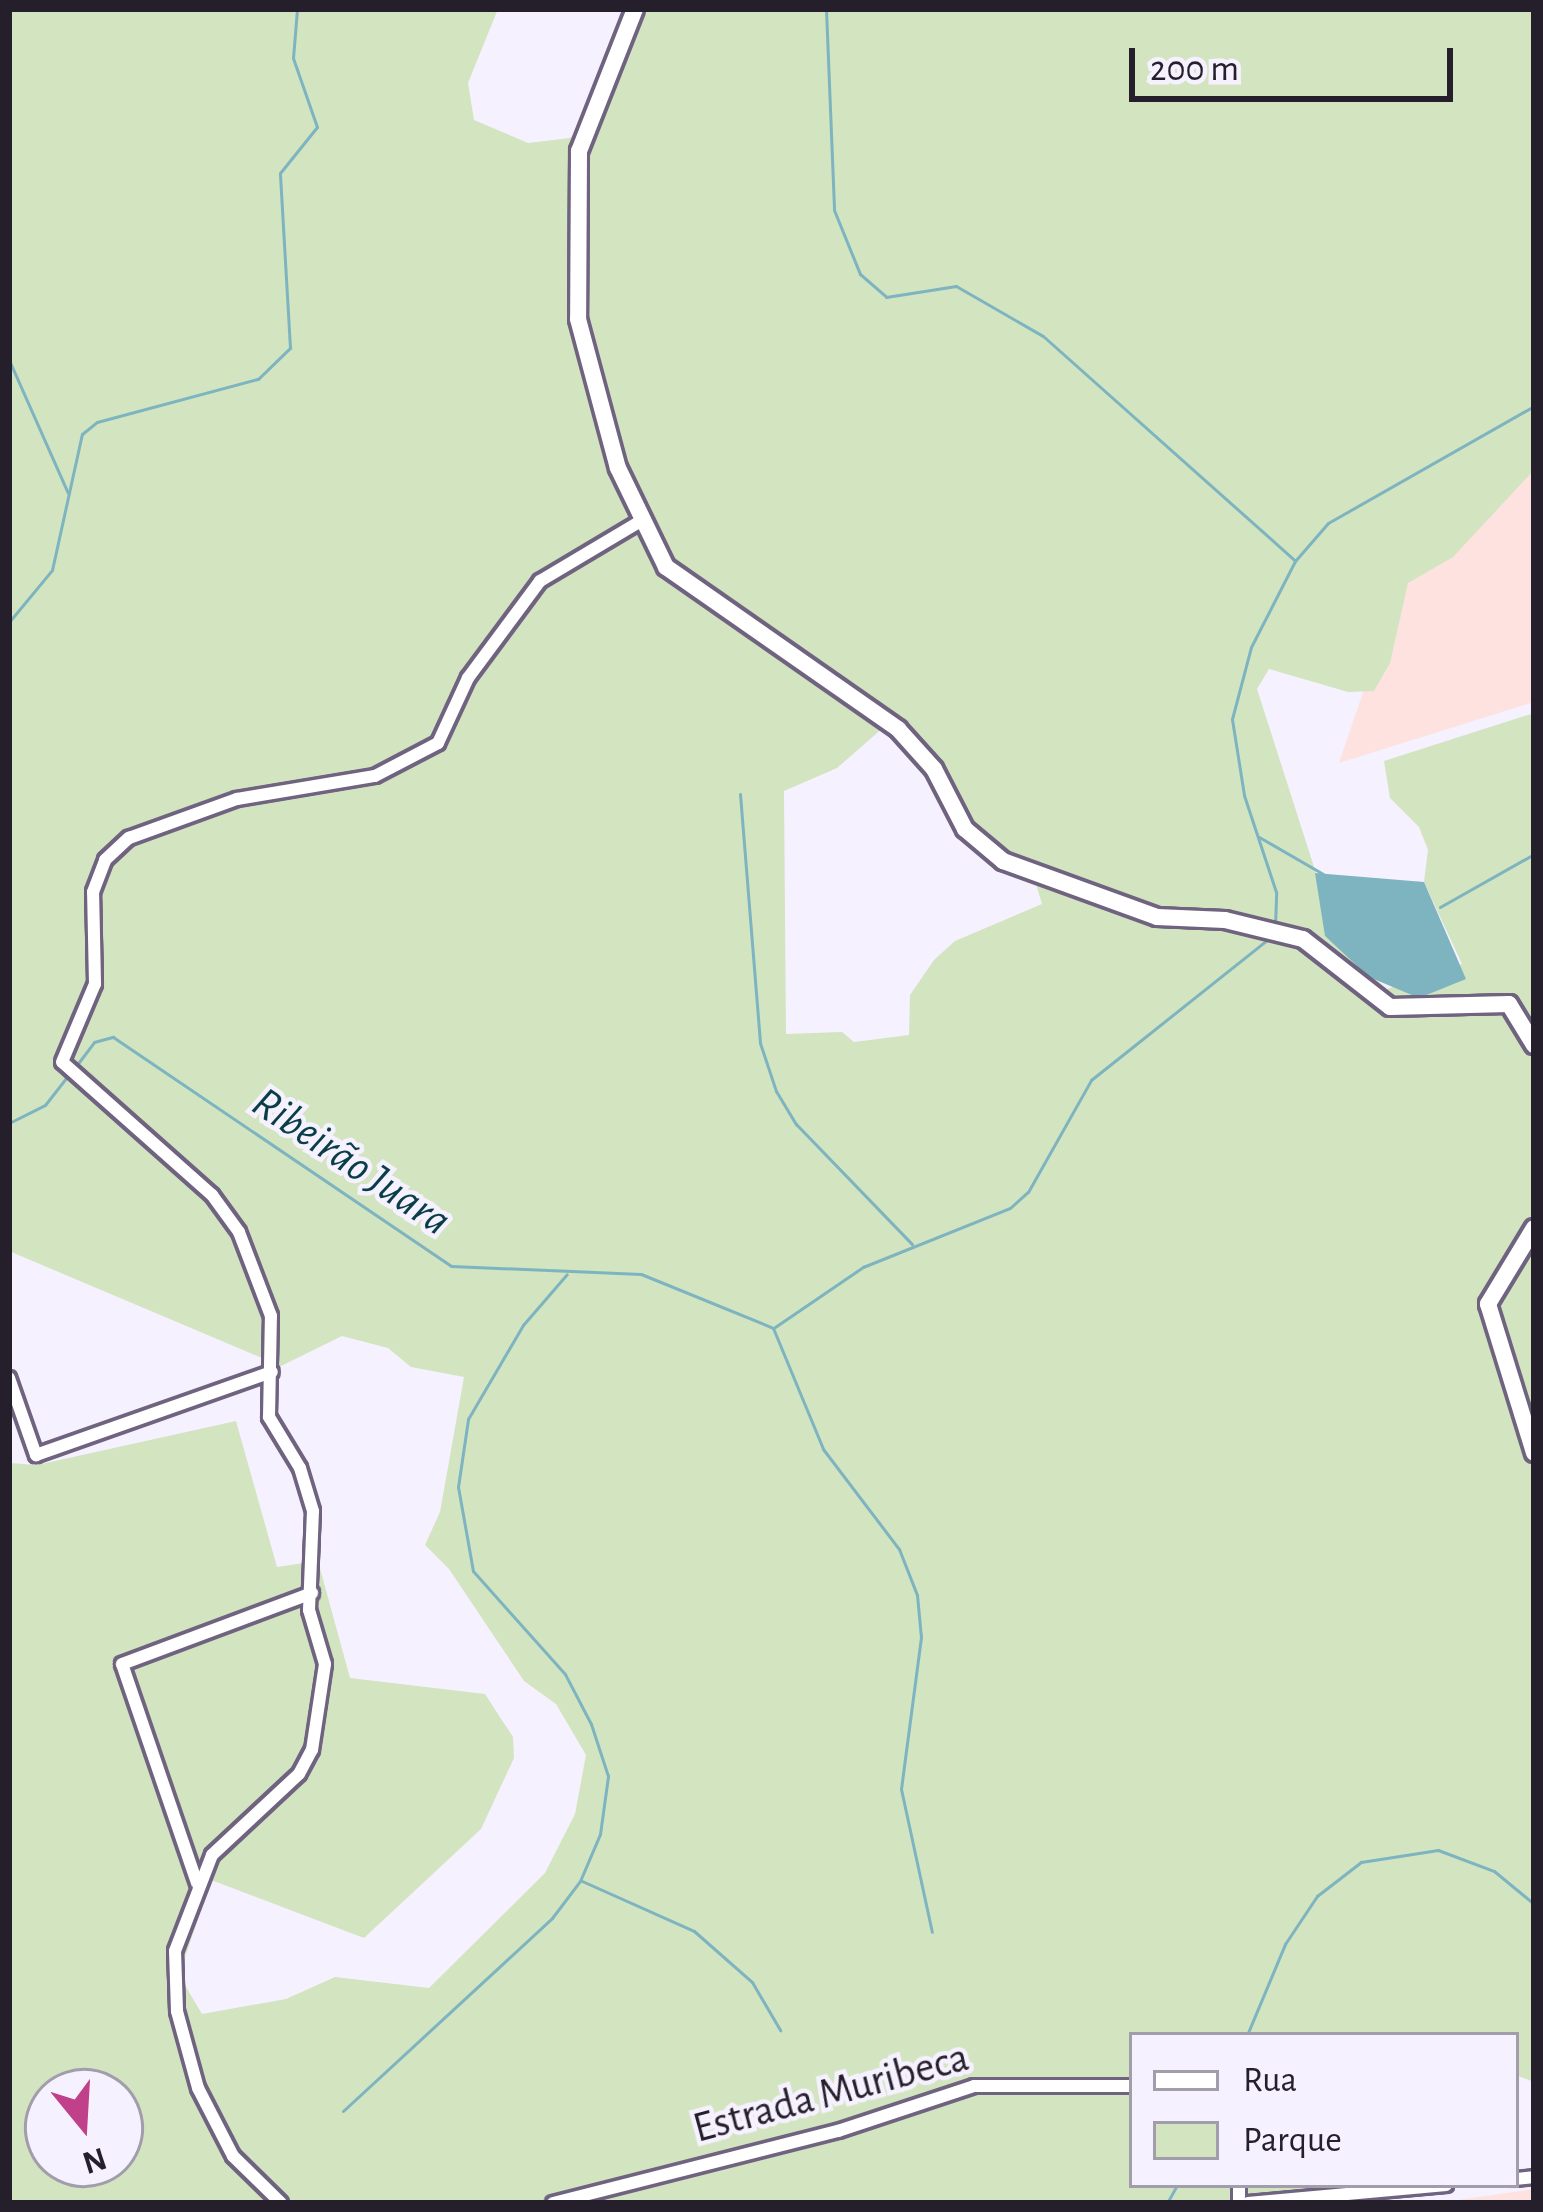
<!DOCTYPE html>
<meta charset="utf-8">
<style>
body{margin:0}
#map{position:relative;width:1543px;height:2212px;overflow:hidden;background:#f6f1fe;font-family:"Alegreya Sans",sans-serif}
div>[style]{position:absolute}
.industrial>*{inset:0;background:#fde2df}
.green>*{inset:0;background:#d3e4c1}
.water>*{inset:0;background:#7db4bf}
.stream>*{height:3px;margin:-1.5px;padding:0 1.5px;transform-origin:1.5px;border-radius:1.5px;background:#7db4bf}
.roads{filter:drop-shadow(3px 0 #6f6380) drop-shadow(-3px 0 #6f6380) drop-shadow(0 3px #6f6380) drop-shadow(0 -3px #6f6380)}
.street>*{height:12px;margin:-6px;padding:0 6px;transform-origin:6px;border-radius:6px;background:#fff}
.secondary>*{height:16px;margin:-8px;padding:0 8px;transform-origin:8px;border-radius:8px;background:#fff}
span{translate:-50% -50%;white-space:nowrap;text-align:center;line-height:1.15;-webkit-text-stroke:9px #f6f1fe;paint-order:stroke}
.street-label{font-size:42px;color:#241f2b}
.water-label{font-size:45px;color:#093e47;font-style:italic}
.frame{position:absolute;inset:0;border:12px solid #241f2b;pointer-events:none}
.legend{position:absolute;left:1129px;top:2032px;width:390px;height:156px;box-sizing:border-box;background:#f6f1fe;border:3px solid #a29daa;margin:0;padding:15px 21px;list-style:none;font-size:36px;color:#241f2b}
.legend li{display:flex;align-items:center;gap:24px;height:60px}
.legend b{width:60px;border:3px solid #a29daa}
.north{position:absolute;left:24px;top:2068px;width:120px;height:120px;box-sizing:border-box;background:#f6f1fe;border:3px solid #a29daa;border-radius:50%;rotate:162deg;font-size:33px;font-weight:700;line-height:48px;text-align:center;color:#241f2b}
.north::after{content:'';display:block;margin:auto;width:42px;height:54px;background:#c1408a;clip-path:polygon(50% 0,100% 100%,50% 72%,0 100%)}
.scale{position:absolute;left:1129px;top:48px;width:324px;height:54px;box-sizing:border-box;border:6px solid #241f2b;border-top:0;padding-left:15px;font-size:36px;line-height:42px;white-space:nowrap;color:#241f2b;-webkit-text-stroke:9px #f6f1fe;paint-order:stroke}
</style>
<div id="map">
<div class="industrial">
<i style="clip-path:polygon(1534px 471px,1534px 702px,1339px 763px,1404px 572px)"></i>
<i style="clip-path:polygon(1534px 2189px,1534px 2203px,1437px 2203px)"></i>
</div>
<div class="green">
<i style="clip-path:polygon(evenodd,9px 9px,498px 9px,468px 83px,474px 120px,528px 143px,570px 138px,589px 124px,627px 9px,1534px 9px,1534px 470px,1453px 557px,1408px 583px,1390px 663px,1374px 691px,1348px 692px,1269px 669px,1257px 689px,1324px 898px,1325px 936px,1387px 989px,1462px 964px,1424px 882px,1428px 850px,1419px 827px,1390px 798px,1384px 761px,1534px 713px,1534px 2082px,1516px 2075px,1516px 2035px,1132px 2035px,1132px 2185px,1340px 2185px,1338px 2203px,9px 2203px,9px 1463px,37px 1465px,236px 1421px,277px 1567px,318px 1561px,350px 1678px,485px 1694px,513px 1737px,514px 1758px,481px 1829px,364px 1938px,211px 1880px,179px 1975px,202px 2014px,286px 1999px,335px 1977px,429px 1988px,545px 1873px,575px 1814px,586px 1755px,556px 1704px,524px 1681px,449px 1569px,425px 1545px,440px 1512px,464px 1377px,411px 1367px,388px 1348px,342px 1336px,281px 1366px,9px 1251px,9px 9px,905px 723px,935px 757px,985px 857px,1019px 869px,1036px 884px,1042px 904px,955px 941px,934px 960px,910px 995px,909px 1035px,854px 1042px,842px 1032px,786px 1034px,784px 791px,837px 768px,884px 727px,905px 723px,9px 9px,48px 2092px,120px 2092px,120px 2164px,48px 2164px,48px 2092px)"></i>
</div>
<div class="water">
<i style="clip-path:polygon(1315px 873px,1424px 882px,1466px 979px,1419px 998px,1369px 977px,1325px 936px)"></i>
</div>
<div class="stream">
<i style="left:826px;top:9px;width:201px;rotate:87.7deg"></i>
<i style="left:834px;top:210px;width:69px;rotate:67.9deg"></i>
<i style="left:860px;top:274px;width:35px;rotate:41deg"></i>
<i style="left:886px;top:297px;width:71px;rotate:-8.9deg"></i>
<i style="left:956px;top:286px;width:100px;rotate:29.9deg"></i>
<i style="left:1043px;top:336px;width:336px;rotate:41.7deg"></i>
<i style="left:9px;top:360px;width:145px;rotate:66.1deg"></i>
<i style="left:9px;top:622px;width:67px;rotate:-50.4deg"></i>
<i style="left:52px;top:570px;width:139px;rotate:-77.6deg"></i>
<i style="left:82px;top:434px;width:19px;rotate:-39deg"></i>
<i style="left:97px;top:422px;width:167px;rotate:-15deg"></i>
<i style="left:258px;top:379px;width:45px;rotate:-44.1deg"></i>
<i style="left:290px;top:348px;width:175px;rotate:-93.3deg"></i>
<i style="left:280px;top:173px;width:59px;rotate:-51.2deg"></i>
<i style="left:317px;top:127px;width:73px;rotate:-109.2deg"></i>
<i style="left:293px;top:58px;width:49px;rotate:-85.3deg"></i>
<i style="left:740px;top:794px;width:250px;rotate:85.4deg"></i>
<i style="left:760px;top:1043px;width:51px;rotate:71.6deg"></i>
<i style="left:776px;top:1091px;width:39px;rotate:59deg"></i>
<i style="left:796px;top:1124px;width:167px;rotate:46deg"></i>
<i style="left:1259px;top:837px;width:74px;rotate:30deg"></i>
<i style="left:1440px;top:907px;width:108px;rotate:-29.4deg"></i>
<i style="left:1275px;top:927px;width:35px;rotate:-88deg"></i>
<i style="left:1276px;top:892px;width:102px;rotate:-108.3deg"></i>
<i style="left:1244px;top:795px;width:77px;rotate:-99deg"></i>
<i style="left:1232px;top:719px;width:74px;rotate:-75.2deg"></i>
<i style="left:1251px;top:647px;width:97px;rotate:-62.9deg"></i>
<i style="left:1295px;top:561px;width:50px;rotate:-49deg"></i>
<i style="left:1328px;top:523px;width:237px;rotate:-29.6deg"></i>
<i style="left:76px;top:1066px;width:30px;rotate:-53deg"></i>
<i style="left:94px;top:1042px;width:20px;rotate:-15deg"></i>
<i style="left:113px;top:1037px;width:408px;rotate:34.1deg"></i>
<i style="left:451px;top:1266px;width:190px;rotate:2.4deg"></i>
<i style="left:641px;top:1274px;width:143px;rotate:22.2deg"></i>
<i style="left:773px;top:1328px;width:131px;rotate:67.5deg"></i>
<i style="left:823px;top:1449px;width:126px;rotate:52.8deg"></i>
<i style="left:899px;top:1549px;width:49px;rotate:68.6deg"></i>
<i style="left:917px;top:1595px;width:42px;rotate:84.6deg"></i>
<i style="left:921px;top:1637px;width:153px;rotate:97.5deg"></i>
<i style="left:901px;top:1789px;width:146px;rotate:77.8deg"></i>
<i style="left:9px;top:1123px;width:40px;rotate:-26.6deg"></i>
<i style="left:45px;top:1105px;width:41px;rotate:-52deg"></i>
<i style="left:775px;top:1327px;width:107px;rotate:-34.3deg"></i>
<i style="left:863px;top:1267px;width:158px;rotate:-21.9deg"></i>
<i style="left:1010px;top:1208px;width:24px;rotate:-42deg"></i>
<i style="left:1028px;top:1192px;width:129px;rotate:-60.6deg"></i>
<i style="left:1091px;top:1080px;width:231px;rotate:-38.5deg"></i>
<i style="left:9px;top:1651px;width:1px"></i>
<i style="left:582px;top:1881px;width:123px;rotate:24.1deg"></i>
<i style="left:694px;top:1931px;width:77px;rotate:41.3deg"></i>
<i style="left:752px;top:1982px;width:56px;rotate:59.7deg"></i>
<i style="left:1247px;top:2035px;width:99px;rotate:-67.3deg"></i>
<i style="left:1285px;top:1944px;width:58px;rotate:-56.3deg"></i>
<i style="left:1317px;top:1896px;width:56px;rotate:-37.7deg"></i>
<i style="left:1361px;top:1862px;width:78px;rotate:-8.9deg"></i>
<i style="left:1438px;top:1850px;width:60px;rotate:20.6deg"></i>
<i style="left:1494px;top:1871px;width:52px;rotate:39.5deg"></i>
<i style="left:343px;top:2111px;width:284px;rotate:-42.7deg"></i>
<i style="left:552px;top:1918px;width:46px;rotate:-52.9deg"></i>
<i style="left:580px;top:1881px;width:51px;rotate:-66.9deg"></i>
<i style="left:600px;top:1834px;width:59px;rotate:-82.1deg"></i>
<i style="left:608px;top:1776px;width:55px;rotate:-108.1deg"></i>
<i style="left:591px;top:1724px;width:56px;rotate:-117.5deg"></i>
<i style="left:565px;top:1674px;width:138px;rotate:-131.8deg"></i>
<i style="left:473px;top:1571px;width:85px;rotate:-100.1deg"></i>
<i style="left:458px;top:1487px;width:69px;rotate:-81.6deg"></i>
<i style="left:468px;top:1419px;width:109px;rotate:-59.7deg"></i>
<i style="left:523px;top:1325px;width:67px;rotate:-49.2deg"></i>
<i style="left:1167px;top:2203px;width:21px;rotate:-61deg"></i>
</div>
<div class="roads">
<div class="street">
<i style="left:9px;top:1378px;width:82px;rotate:70.7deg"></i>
<i style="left:36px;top:1455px;width:250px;rotate:-19.4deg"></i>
<i style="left:197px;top:1883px;width:231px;rotate:-108.9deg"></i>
<i style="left:122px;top:1664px;width:203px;rotate:-20.5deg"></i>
<i style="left:1516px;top:2179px;width:18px;rotate:-6deg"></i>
<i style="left:281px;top:2203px;width:67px;rotate:-135.6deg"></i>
<i style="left:233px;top:2156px;width:76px;rotate:-117.2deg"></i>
<i style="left:198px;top:2088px;width:80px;rotate:-105.3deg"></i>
<i style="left:177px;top:2011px;width:60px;rotate:-91.9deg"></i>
<i style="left:175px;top:1951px;width:103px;rotate:-68.9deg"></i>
<i style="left:212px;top:1855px;width:119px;rotate:-43deg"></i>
<i style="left:299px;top:1774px;width:27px;rotate:-62deg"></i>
<i style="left:312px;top:1750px;width:87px;rotate:-81.4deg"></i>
<i style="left:325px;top:1664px;width:56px;rotate:-106.5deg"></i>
<i style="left:309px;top:1610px;width:99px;rotate:-87.7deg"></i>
<i style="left:313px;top:1511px;width:45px;rotate:-106.8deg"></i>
<i style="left:300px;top:1468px;width:60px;rotate:-121.3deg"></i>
<i style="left:269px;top:1417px;width:101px;rotate:-88.9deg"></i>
<i style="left:271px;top:1316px;width:90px;rotate:-110.9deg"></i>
<i style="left:239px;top:1232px;width:46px;rotate:-126.1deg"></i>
<i style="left:212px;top:1195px;width:200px;rotate:-138.4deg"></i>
<i style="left:62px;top:1062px;width:85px;rotate:-67.1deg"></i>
<i style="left:95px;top:984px;width:92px;rotate:-91.2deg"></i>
<i style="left:93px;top:892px;width:34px;rotate:-69deg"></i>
<i style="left:105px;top:860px;width:33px;rotate:-43deg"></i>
<i style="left:129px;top:838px;width:115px;rotate:-19.9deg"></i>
<i style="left:237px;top:799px;width:140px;rotate:-9.5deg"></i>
<i style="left:375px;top:776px;width:71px;rotate:-27.6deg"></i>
<i style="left:438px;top:743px;width:72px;rotate:-65.2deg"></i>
<i style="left:468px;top:678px;width:121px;rotate:-53.4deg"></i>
<i style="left:540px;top:581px;width:115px;rotate:-30.8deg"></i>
<i style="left:553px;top:2203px;width:294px;rotate:-14.2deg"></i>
<i style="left:838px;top:2131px;width:143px;rotate:-18.3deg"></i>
<i style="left:974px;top:2086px;width:158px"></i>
<i style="left:1239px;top:2203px;width:18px;rotate:-90deg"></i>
<i style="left:1248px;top:2203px;width:199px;rotate:-5.2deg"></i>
</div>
<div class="secondary">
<i style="left:635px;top:9px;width:153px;rotate:111.5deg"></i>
<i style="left:579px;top:151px;width:168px;rotate:90.3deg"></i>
<i style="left:578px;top:319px;width:154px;rotate:75deg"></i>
<i style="left:618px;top:468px;width:110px;rotate:64.1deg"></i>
<i style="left:666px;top:567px;width:283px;rotate:34.9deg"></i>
<i style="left:898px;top:729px;width:54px;rotate:48deg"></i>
<i style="left:934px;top:769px;width:68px;rotate:62.7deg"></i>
<i style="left:965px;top:829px;width:50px;rotate:40.1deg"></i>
<i style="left:1003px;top:861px;width:164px;rotate:20deg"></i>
<i style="left:1157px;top:917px;width:68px;rotate:2.5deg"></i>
<i style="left:1225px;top:920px;width:80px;rotate:13.7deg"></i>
<i style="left:1303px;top:939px;width:110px;rotate:38deg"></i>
<i style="left:1390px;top:1007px;width:119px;rotate:-1.4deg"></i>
<i style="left:1509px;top:1004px;width:48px;rotate:58.6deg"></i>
<i style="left:1534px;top:1228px;width:89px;rotate:121.2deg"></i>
<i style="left:1488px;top:1304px;width:156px;rotate:72.8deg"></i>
</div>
</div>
<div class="street-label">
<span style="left:831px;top:2093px;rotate:-15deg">Estrada Muribeca</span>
</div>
<div class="water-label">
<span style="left:351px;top:1162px;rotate:34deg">Ribeirão Juara</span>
</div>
<div class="frame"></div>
<ul class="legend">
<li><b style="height:15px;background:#fff"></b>Rua</li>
<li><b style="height:33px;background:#d3e4c1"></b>Parque</li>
</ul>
<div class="north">N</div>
<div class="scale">200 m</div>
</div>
